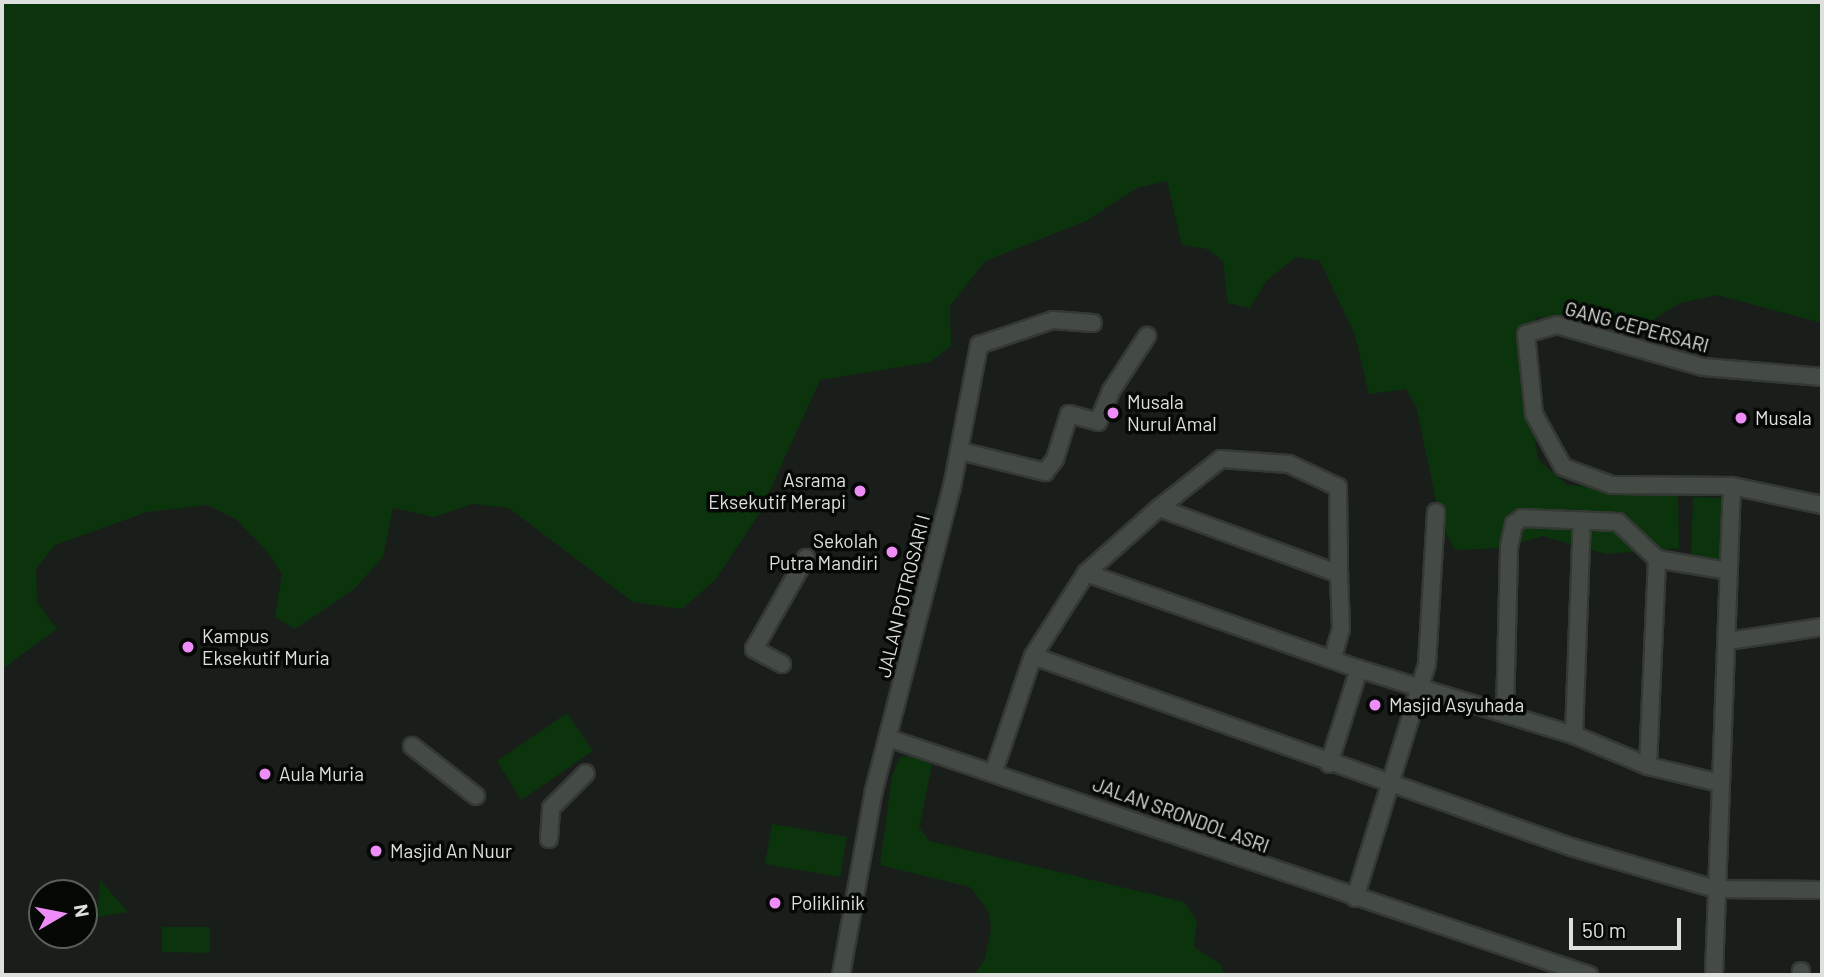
<!DOCTYPE html>
<style>
body{margin:0}
#map{position:relative;width:1824px;height:977px;overflow:hidden;background:#1a1e1a;font-family:Barlow,sans-serif}
div>[style]{position:absolute}
.green>*{inset:0;background:#0b340d}
.roads{filter:drop-shadow(2px 0 #353835) drop-shadow(-2px 0 #353835) drop-shadow(0 2px #353835) drop-shadow(0 -2px #353835)}
.street>*{height:16px;margin:-8px;padding:0 8px;transform-origin:8px;border-radius:8px;background:#444a44}
.dots>*{width:19px;height:19px;translate:-50% -50%;box-sizing:border-box;border:4px solid #060806;border-radius:50%}
span{translate:-50% -50%;white-space:nowrap;text-align:center;line-height:1.15;-webkit-text-stroke:7px #060806;paint-order:stroke}
.street-label{font-size:19px;color:#dde0dd}
.poi-label{font-size:19px;color:#dde0dd}
.left{translate:0 -50%;text-align:left}
.right{translate:-100% -50%;text-align:right}
.frame{position:absolute;inset:0;border:4px solid #dde0dd;pointer-events:none}
.north{position:absolute;left:28px;top:879px;width:70px;height:70px;box-sizing:border-box;background:#060806;border:2px solid #5c5e5c;border-radius:50%;rotate:80deg;font-size:19px;font-weight:700;line-height:28px;text-align:center;color:#dde0dd}
.north::after{content:'';display:block;margin:auto;width:24px;height:32px;background:#ee8cf8;clip-path:polygon(50% 0,100% 100%,50% 72%,0 100%)}
.scale{position:absolute;left:1569px;top:918px;width:112px;height:32px;box-sizing:border-box;border:4px solid #dde0dd;border-top:0;padding-left:9px;font-size:21px;line-height:24px;white-space:nowrap;color:#dde0dd;-webkit-text-stroke:5px #060806;paint-order:stroke}
</style>
<div id="map">
<div class="green">
<i style="clip-path:polygon(2px 2px,1822px 2px,1822px 323px,1717px 295px,1680px 303px,1636px 330px,1537px 317px,1527px 335px,1525px 372px,1538px 460px,1567px 485px,1678px 493px,1679px 548px,1606px 554px,1543px 536px,1501px 548px,1455px 550px,1441px 524px,1416px 406px,1406px 389px,1369px 394px,1355px 335px,1320px 261px,1296px 257px,1266px 281px,1250px 308px,1228px 303px,1223px 261px,1207px 249px,1182px 245px,1167px 181px,1137px 188px,1086px 221px,985px 261px,950px 306px,951px 346px,930px 362px,820px 380px,759px 514px,715px 580px,682px 609px,633px 602px,509px 508px,472px 504px,434px 517px,393px 508px,383px 557px,353px 590px,295px 629px,275px 617px,282px 574px,266px 550px,237px 520px,207px 505px,147px 512px,55px 545px,36px 569px,37px 602px,57px 629px,2px 669px)"></i>
<i style="clip-path:polygon(1693px 497px,1727px 498px,1725px 565px,1691px 564px)"></i>
<i style="clip-path:polygon(567px 713px,593px 751px,521px 800px,497px 761px)"></i>
<i style="clip-path:polygon(915px 756px,932px 765px,919px 827px,929px 841px,1184px 902px,1197px 921px,1194px 947px,1220px 964px,1224px 975px,974px 975px,985px 959px,991px 928px,988px 910px,970px 887px,880px 865px,892px 776px,900px 757px)"></i>
<i style="clip-path:polygon(772px 824px,847px 837px,840px 877px,765px 864px)"></i>
<i style="clip-path:polygon(100px 880px,128px 912px,97px 917px)"></i>
<i style="clip-path:polygon(162px 927px,210px 927px,210px 953px,162px 952px)"></i>
</div>
<div class="roads">
<div class="street">
<i style="left:1822px;top:377px;width:119px;rotate:-175.2deg"></i>
<i style="left:1703px;top:367px;width:152px;rotate:-164deg"></i>
<i style="left:1557px;top:325px;width:32px;rotate:164deg"></i>
<i style="left:1526px;top:334px;width:80px;rotate:84.3deg"></i>
<i style="left:1534px;top:414px;width:60px;rotate:61.3deg"></i>
<i style="left:1563px;top:467px;width:52px;rotate:20.2deg"></i>
<i style="left:1612px;top:485px;width:120px;rotate:0.5deg"></i>
<i style="left:1732px;top:486px;width:92px;rotate:11.9deg"></i>
<i style="left:960px;top:451px;width:88px;rotate:13.9deg"></i>
<i style="left:1045px;top:472px;width:16px;rotate:-52deg"></i>
<i style="left:1055px;top:459px;width:47px;rotate:-72.7deg"></i>
<i style="left:1069px;top:414px;width:30px;rotate:15deg"></i>
<i style="left:1098px;top:422px;width:34px;rotate:-67deg"></i>
<i style="left:1111px;top:391px;width:66px;rotate:-56.8deg"></i>
<i style="left:1159px;top:508px;width:79px;rotate:-38.3deg"></i>
<i style="left:1221px;top:459px;width:68px;rotate:4.2deg"></i>
<i style="left:1289px;top:464px;width:54px;rotate:25.1deg"></i>
<i style="left:1338px;top:487px;width:87px;rotate:89.3deg"></i>
<i style="left:1086px;top:573px;width:98px;rotate:-41.7deg"></i>
<i style="left:1159px;top:508px;width:192px;rotate:20.1deg"></i>
<i style="left:1339px;top:574px;width:55px;rotate:87.9deg"></i>
<i style="left:1341px;top:629px;width:32px;rotate:106deg"></i>
<i style="left:1729px;top:641px;width:94px;rotate:-8.6deg"></i>
<i style="left:1033px;top:656px;width:98px;rotate:-57.4deg"></i>
<i style="left:1086px;top:573px;width:289px;rotate:19.4deg"></i>
<i style="left:782px;top:664px;width:32px;rotate:-152deg"></i>
<i style="left:754px;top:649px;width:105px;rotate:-60.3deg"></i>
<i style="left:1505px;top:714px;width:167px;rotate:-88.6deg"></i>
<i style="left:1509px;top:547px;width:24px;rotate:-78deg"></i>
<i style="left:1514px;top:524px;width:10px;rotate:-37deg"></i>
<i style="left:1522px;top:518px;width:96px;rotate:2.4deg"></i>
<i style="left:1618px;top:522px;width:54px;rotate:43.5deg"></i>
<i style="left:1657px;top:559px;width:73px;rotate:9.5deg"></i>
<i style="left:1574px;top:735px;width:215px;rotate:-87.9deg"></i>
<i style="left:891px;top:739px;width:737px;rotate:18.68deg"></i>
<i style="left:412px;top:746px;width:81px;rotate:38deg"></i>
<i style="left:1329px;top:764px;width:100px;rotate:-72.5deg"></i>
<i style="left:1359px;top:669px;width:225px;rotate:17.1deg"></i>
<i style="left:1574px;top:735px;width:80px;rotate:22.7deg"></i>
<i style="left:1648px;top:766px;width:74px;rotate:13.3deg"></i>
<i style="left:1648px;top:766px;width:207px;rotate:-87.5deg"></i>
<i style="left:994px;top:771px;width:121px;rotate:-71.3deg"></i>
<i style="left:1033px;top:656px;width:571px;rotate:19.55deg"></i>
<i style="left:1571px;top:847px;width:151px;rotate:16.2deg"></i>
<i style="left:1716px;top:889px;width:106px;rotate:0.5deg"></i>
<i style="left:549px;top:839px;width:31px;rotate:-86deg"></i>
<i style="left:551px;top:808px;width:49px;rotate:-45deg"></i>
<i style="left:1355px;top:898px;width:245px;rotate:-72.9deg"></i>
<i style="left:1427px;top:664px;width:152px;rotate:-86.6deg"></i>
<i style="left:841px;top:975px;width:188px;rotate:-79.9deg"></i>
<i style="left:874px;top:790px;width:313px;rotate:-75.6deg"></i>
<i style="left:952px;top:487px;width:145px;rotate:-79.2deg"></i>
<i style="left:979px;top:345px;width:78px;rotate:-18.7deg"></i>
<i style="left:1053px;top:320px;width:40px;rotate:4.3deg"></i>
<i style="left:1714px;top:975px;width:489px;rotate:-87.9deg"></i>
<i style="left:1801px;top:975px;width:4px;rotate:-90deg"></i>
</div>
</div>
<div class="dots">
<i style="left:1113px;top:413px;background:#ee8cf8"></i>
<i style="left:1741px;top:418px;background:#ee8cf8"></i>
<i style="left:860px;top:491px;background:#ee8cf8"></i>
<i style="left:892px;top:552px;background:#ee8cf8"></i>
<i style="left:188px;top:647px;background:#ee8cf8"></i>
<i style="left:1375px;top:705px;background:#ee8cf8"></i>
<i style="left:265px;top:774px;background:#ee8cf8"></i>
<i style="left:376px;top:851px;background:#ee8cf8"></i>
<i style="left:775px;top:903px;background:#ee8cf8"></i>
</div>
<div class="street-label">
<span style="left:1637px;top:327px;rotate:15deg">GANG CEPERSARI</span>
<span style="left:903px;top:596px;rotate:-76deg">JALAN POTROSARI I</span>
<span style="left:1181px;top:815px;rotate:20deg">JALAN SRONDOL ASRI</span>
</div>
<div class="poi-label">
<span class="left" style="left:1127px;top:413px">Musala<br>Nurul Amal</span>
<span class="left" style="left:1755px;top:418px">Musala</span>
<span class="right" style="left:846px;top:491px">Asrama<br>Eksekutif Merapi</span>
<span class="right" style="left:878px;top:552px">Sekolah<br>Putra Mandiri</span>
<span class="left" style="left:202px;top:647px">Kampus<br>Eksekutif Muria</span>
<span class="left" style="left:1389px;top:705px">Masjid Asyuhada</span>
<span class="left" style="left:279px;top:774px">Aula Muria</span>
<span class="left" style="left:390px;top:851px">Masjid An Nuur</span>
<span class="left" style="left:791px;top:903px">Poliklinik</span>
</div>
<div class="frame"></div>
<div class="north">N</div>
<div class="scale">50 m</div>
</div>
